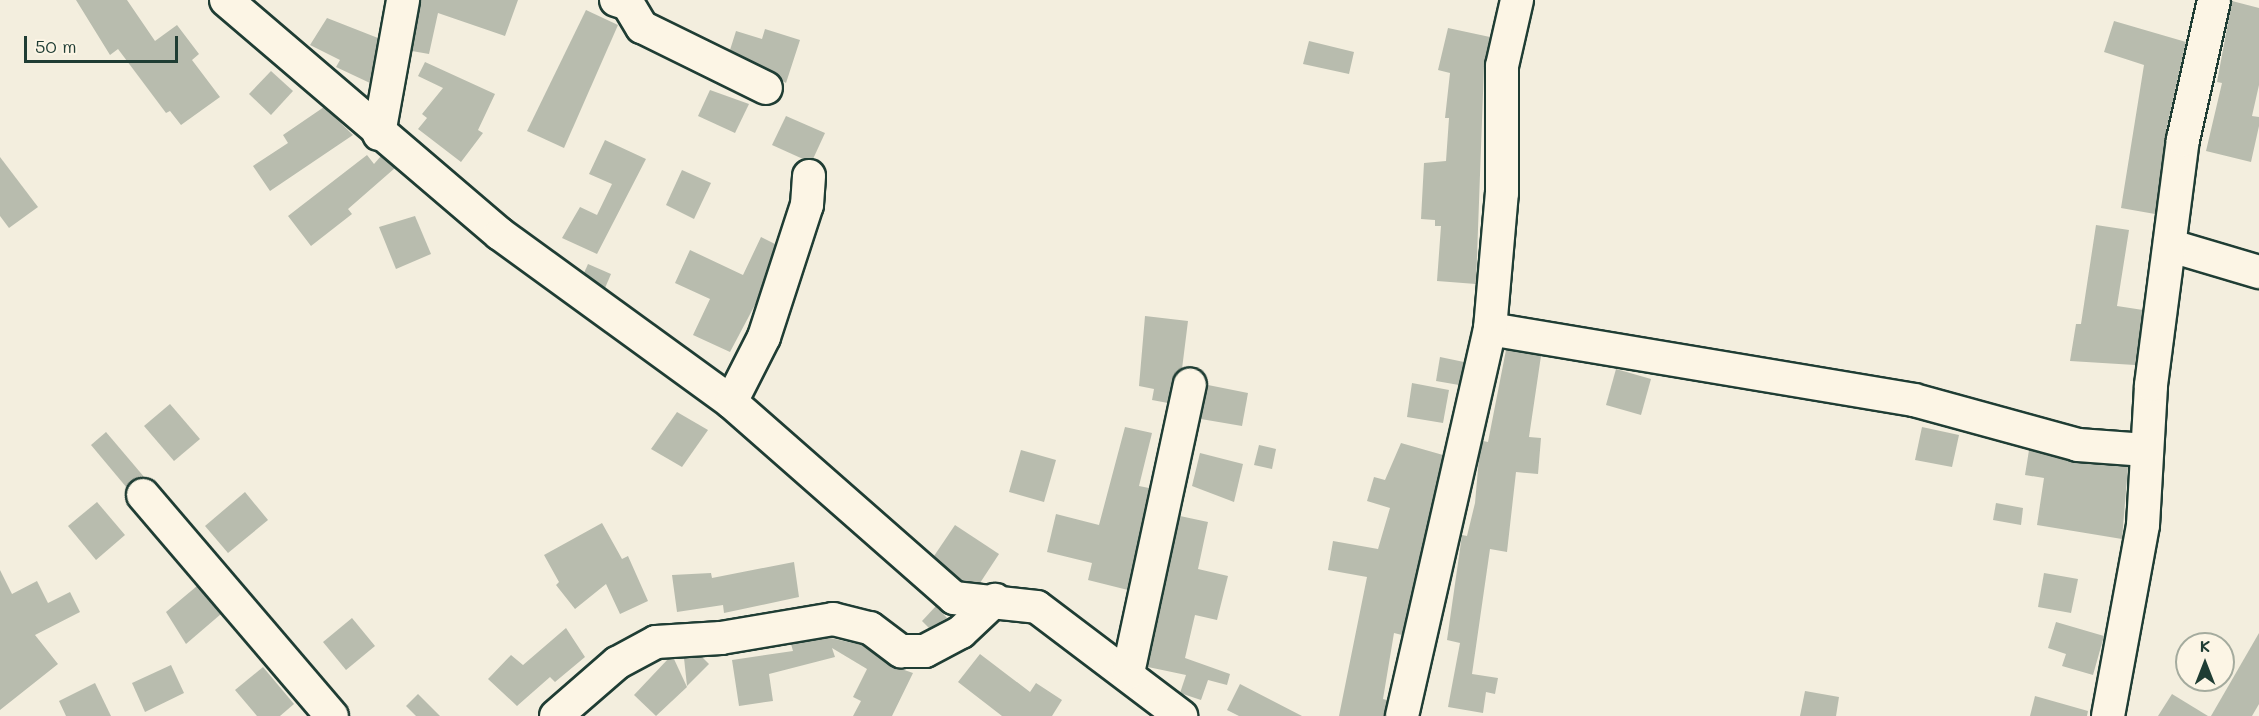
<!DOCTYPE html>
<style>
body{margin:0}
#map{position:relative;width:2259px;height:716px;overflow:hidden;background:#f3eede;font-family:Mali,sans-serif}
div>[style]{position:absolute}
.building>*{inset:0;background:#b8bcae}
.roads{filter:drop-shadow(2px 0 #1f3d34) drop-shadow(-2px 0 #1f3d34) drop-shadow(0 2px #1f3d34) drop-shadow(0 -2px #1f3d34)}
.minor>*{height:32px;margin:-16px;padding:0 16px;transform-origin:16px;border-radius:16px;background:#fcf5e5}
span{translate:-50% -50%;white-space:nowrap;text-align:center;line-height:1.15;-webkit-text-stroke:4.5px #fcf5e5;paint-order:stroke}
.north{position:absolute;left:2175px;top:632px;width:60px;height:60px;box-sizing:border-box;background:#fcf5e5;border:2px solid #a4ab9e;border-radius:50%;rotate:0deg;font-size:16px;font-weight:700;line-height:24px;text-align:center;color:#1f3d34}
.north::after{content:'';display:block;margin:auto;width:21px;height:27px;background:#1f3d34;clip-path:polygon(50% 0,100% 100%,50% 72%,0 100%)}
.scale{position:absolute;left:24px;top:36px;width:154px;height:27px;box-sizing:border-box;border:3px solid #1f3d34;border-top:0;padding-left:8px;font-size:18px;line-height:21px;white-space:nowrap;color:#1f3d34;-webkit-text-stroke:4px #fcf5e5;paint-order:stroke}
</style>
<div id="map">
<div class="building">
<i style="clip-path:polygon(76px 0,127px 0,155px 41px,177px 25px,199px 54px,192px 60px,220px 97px,181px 125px,170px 111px,166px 113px,118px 49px,110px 55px)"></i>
<i style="clip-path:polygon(421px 0,518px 0,505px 36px,438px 13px,429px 54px,412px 51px)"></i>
<i style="clip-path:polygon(2232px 1px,2259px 8px,2259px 85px,2252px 116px,2259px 117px,2259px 126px,2251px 162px,2206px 151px,2222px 83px,2217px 82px)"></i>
<i style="clip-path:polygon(586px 10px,618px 25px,564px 148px,527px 131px)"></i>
<i style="clip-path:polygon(327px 18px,378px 38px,370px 83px,336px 67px,340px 60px,310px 45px)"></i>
<i style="clip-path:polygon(2114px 21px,2186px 42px,2165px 136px,2155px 214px,2121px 208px,2144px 65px,2104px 52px)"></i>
<i style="clip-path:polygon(1448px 28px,1490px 37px,1484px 66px,1476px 284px,1437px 281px,1441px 226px,1435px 226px,1435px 220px,1421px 219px,1424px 163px,1446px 161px,1449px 118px,1445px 118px,1450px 73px,1438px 70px)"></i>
<i style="clip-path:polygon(765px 29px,800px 40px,786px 83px,730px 50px,736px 31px,762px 39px)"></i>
<i style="clip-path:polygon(1309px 41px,1354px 52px,1349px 74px,1303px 64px)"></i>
<i style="clip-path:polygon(425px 62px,495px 94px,478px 130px,483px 133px,461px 162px,418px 129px,427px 118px,422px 114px,443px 88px,418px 76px)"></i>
<i style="clip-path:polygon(271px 71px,293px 91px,271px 115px,249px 94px)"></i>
<i style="clip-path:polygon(710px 90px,749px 104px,735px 133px,698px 116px)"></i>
<i style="clip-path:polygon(324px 107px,353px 135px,270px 191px,253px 166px,288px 143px,283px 135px)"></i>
<i style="clip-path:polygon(786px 116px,825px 133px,813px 159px,803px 159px,772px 145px)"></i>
<i style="clip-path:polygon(605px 140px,646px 159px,597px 254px,562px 238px,580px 207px,597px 215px,612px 184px,589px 174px)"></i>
<i style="clip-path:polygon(367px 155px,374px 164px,381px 156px,395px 168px,348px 209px,352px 214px,311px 246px,288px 216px)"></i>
<i style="clip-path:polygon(0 157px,38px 207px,9px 228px,0 216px)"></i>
<i style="clip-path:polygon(682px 170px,711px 183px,694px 219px,666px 205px)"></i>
<i style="clip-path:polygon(415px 216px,431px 254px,396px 269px,379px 227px)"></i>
<i style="clip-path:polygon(2096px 225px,2129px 230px,2117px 306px,2143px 310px,2135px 365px,2070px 361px,2076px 324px,2081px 324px)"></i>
<i style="clip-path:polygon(761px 237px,775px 244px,757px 301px,730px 352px,693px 335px,710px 299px,675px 283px,690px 250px,743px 275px)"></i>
<i style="clip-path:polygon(588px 264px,611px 274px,605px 288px,584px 273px)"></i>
<i style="clip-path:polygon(1145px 316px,1188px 321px,1182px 369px,1173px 381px,1168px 403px,1152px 400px,1154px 389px,1139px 386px)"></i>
<i style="clip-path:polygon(1506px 350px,1541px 356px,1529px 437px,1541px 438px,1538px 474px,1516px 472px,1507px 552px,1490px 549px,1472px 674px,1498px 678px,1495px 694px,1486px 692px,1483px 713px,1448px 707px,1460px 643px,1447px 640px,1462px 535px,1467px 536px,1475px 503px,1479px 458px,1483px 441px,1488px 442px)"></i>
<i style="clip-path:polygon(1440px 357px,1464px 362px,1459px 385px,1436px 381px)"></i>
<i style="clip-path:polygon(1616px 369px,1651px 379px,1641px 415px,1606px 405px)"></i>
<i style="clip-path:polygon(1412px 383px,1449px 390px,1443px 423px,1407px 417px)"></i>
<i style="clip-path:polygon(1208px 385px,1248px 393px,1242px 426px,1201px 419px)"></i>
<i style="clip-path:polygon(170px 404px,200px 439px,174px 461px,144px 426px)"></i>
<i style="clip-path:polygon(677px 412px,708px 430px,682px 467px,651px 449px)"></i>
<i style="clip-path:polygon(1125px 427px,1152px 433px,1139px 486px,1149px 488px,1128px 590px,1088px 580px,1092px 563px,1047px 552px,1056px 514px,1099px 525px)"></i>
<i style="clip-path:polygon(1922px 427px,1959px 435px,1952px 467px,1915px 460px)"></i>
<i style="clip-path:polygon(106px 432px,145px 478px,127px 488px,91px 445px)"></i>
<i style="clip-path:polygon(1401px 443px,1443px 455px,1402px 635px,1394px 633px,1383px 699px,1387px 700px,1385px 716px,1339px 716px,1367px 577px,1328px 570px,1333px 541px,1378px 549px,1390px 508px,1367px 501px,1374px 477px,1385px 480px)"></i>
<i style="clip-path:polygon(1259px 445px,1276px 449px,1272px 469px,1254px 465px)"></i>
<i style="clip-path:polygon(1021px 450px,1056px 460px,1044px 502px,1009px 492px)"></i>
<i style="clip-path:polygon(2029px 450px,2076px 463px,2128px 467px,2122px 539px,2037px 525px,2044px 478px,2025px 475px)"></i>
<i style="clip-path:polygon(1200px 453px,1243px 464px,1234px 502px,1192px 486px)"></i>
<i style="clip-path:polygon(245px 492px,268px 520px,228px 553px,205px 526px)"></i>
<i style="clip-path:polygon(97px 502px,125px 535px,96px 560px,68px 526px)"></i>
<i style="clip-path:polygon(1996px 503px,2023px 508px,2021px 525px,1993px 520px)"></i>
<i style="clip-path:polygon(1180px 516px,1208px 522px,1198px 569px,1228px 576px,1217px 620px,1195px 615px,1185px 658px,1230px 674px,1227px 685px,1208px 680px,1201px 700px,1180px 693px,1186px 675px,1148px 667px)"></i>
<i style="clip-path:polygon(602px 523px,622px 559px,628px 556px,648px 601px,620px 614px,606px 584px,575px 609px,556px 585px,559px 582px,544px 555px)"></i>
<i style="clip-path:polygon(955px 525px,999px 554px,980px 583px,962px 581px,934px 556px)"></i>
<i style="clip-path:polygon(794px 562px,799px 597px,724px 613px,723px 605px,677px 612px,672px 575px,711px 573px,712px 578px)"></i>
<i style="clip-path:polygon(0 570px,12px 594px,37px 581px,48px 603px,70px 592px,80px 612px,35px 635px,58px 664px,0 710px)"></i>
<i style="clip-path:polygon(2044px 573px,2078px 579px,2071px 613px,2038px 607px)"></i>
<i style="clip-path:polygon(197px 586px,221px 614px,186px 644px,166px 612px)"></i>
<i style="clip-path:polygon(936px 606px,947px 618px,929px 628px,922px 621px)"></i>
<i style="clip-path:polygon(352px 618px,375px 646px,346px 670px,323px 642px)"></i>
<i style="clip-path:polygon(2056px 622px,2104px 636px,2093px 675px,2062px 666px,2066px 654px,2048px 648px)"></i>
<i style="clip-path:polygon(566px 628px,585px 657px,555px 682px,550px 677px,517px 706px,488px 679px,511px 655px,523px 665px)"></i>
<i style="clip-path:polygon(2259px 633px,2259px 704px,2252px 716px,2211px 716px)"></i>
<i style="clip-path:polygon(830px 638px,862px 645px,890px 665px,913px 673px,892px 716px,853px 716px,861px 701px,853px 697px,867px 669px,832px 648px,835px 657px,769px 674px,773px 701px,739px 706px,732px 660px,793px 651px,791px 644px)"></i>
<i style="clip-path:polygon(980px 654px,1030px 692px,1036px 683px,1062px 700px,1052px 716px,1002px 716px,958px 682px)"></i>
<i style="clip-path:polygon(702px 657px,709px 664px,687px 686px,684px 658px)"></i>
<i style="clip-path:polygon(668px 659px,674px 659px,687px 687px,656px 716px,634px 695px)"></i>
<i style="clip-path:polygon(171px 665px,184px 693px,145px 712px,132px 683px)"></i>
<i style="clip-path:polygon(263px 667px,294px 704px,280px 716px,257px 716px,235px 690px)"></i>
<i style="clip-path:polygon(95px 683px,111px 716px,66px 716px,59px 701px)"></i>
<i style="clip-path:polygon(1240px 684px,1302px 716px,1239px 716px,1227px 710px)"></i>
<i style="clip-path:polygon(1805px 691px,1839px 697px,1836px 716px,1800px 716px)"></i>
<i style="clip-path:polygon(418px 694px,440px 716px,416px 716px,406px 706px)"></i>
<i style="clip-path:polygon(2172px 694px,2208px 716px,2158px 716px)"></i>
<i style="clip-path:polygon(2035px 696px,2088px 711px,2087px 716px,2030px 716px)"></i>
</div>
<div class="roads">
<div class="minor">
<i style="left:226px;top:0;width:360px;rotate:40.5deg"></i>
<i style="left:500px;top:234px;width:286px;rotate:36deg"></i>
<i style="left:731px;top:402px;width:297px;rotate:41.3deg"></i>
<i style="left:954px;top:598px;width:83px;rotate:6.2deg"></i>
<i style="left:1037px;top:607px;width:181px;rotate:37.1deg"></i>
<i style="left:616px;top:0;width:13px;rotate:18deg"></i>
<i style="left:628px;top:4px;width:27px;rotate:59deg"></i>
<i style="left:642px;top:27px;width:138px;rotate:26.2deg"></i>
<i style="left:379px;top:134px;width:136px;rotate:-79.8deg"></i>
<i style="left:2171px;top:246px;width:92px;rotate:16.5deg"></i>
<i style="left:1490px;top:329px;width:430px;rotate:9.5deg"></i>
<i style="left:1914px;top:400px;width:170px;rotate:15.3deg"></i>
<i style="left:2078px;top:445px;width:68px;rotate:4.2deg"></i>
<i style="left:731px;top:402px;width:73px;rotate:-63.1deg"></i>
<i style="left:764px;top:337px;width:139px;rotate:-72deg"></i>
<i style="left:807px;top:205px;width:29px;rotate:-86deg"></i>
<i style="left:143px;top:495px;width:291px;rotate:49.5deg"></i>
<i style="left:1128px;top:673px;width:295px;rotate:-77.9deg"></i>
<i style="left:556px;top:716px;width:81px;rotate:-41deg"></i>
<i style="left:617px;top:663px;width:44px;rotate:-28.3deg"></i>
<i style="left:656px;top:642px;width:65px;rotate:-3.5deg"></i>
<i style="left:721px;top:638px;width:114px;rotate:-9.6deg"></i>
<i style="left:833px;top:619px;width:38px;rotate:14deg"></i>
<i style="left:870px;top:628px;width:39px;rotate:37deg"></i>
<i style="left:901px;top:651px;width:24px"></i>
<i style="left:925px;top:651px;width:41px;rotate:-27.8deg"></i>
<i style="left:961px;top:632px;width:47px;rotate:-43.3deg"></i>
<i style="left:1402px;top:716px;width:397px;rotate:-77.2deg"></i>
<i style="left:1490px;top:329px;width:137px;rotate:-85deg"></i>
<i style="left:1502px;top:193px;width:127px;rotate:-90deg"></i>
<i style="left:1502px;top:66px;width:68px;rotate:-77.2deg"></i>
<i style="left:2108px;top:716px;width:194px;rotate:-79.6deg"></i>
<i style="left:2143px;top:525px;width:140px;rotate:-86.7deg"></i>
<i style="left:2151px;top:385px;width:247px;rotate:-82.6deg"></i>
<i style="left:2183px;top:140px;width:143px;rotate:-77.5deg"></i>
</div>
</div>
<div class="north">K</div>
<div class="scale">50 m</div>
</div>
